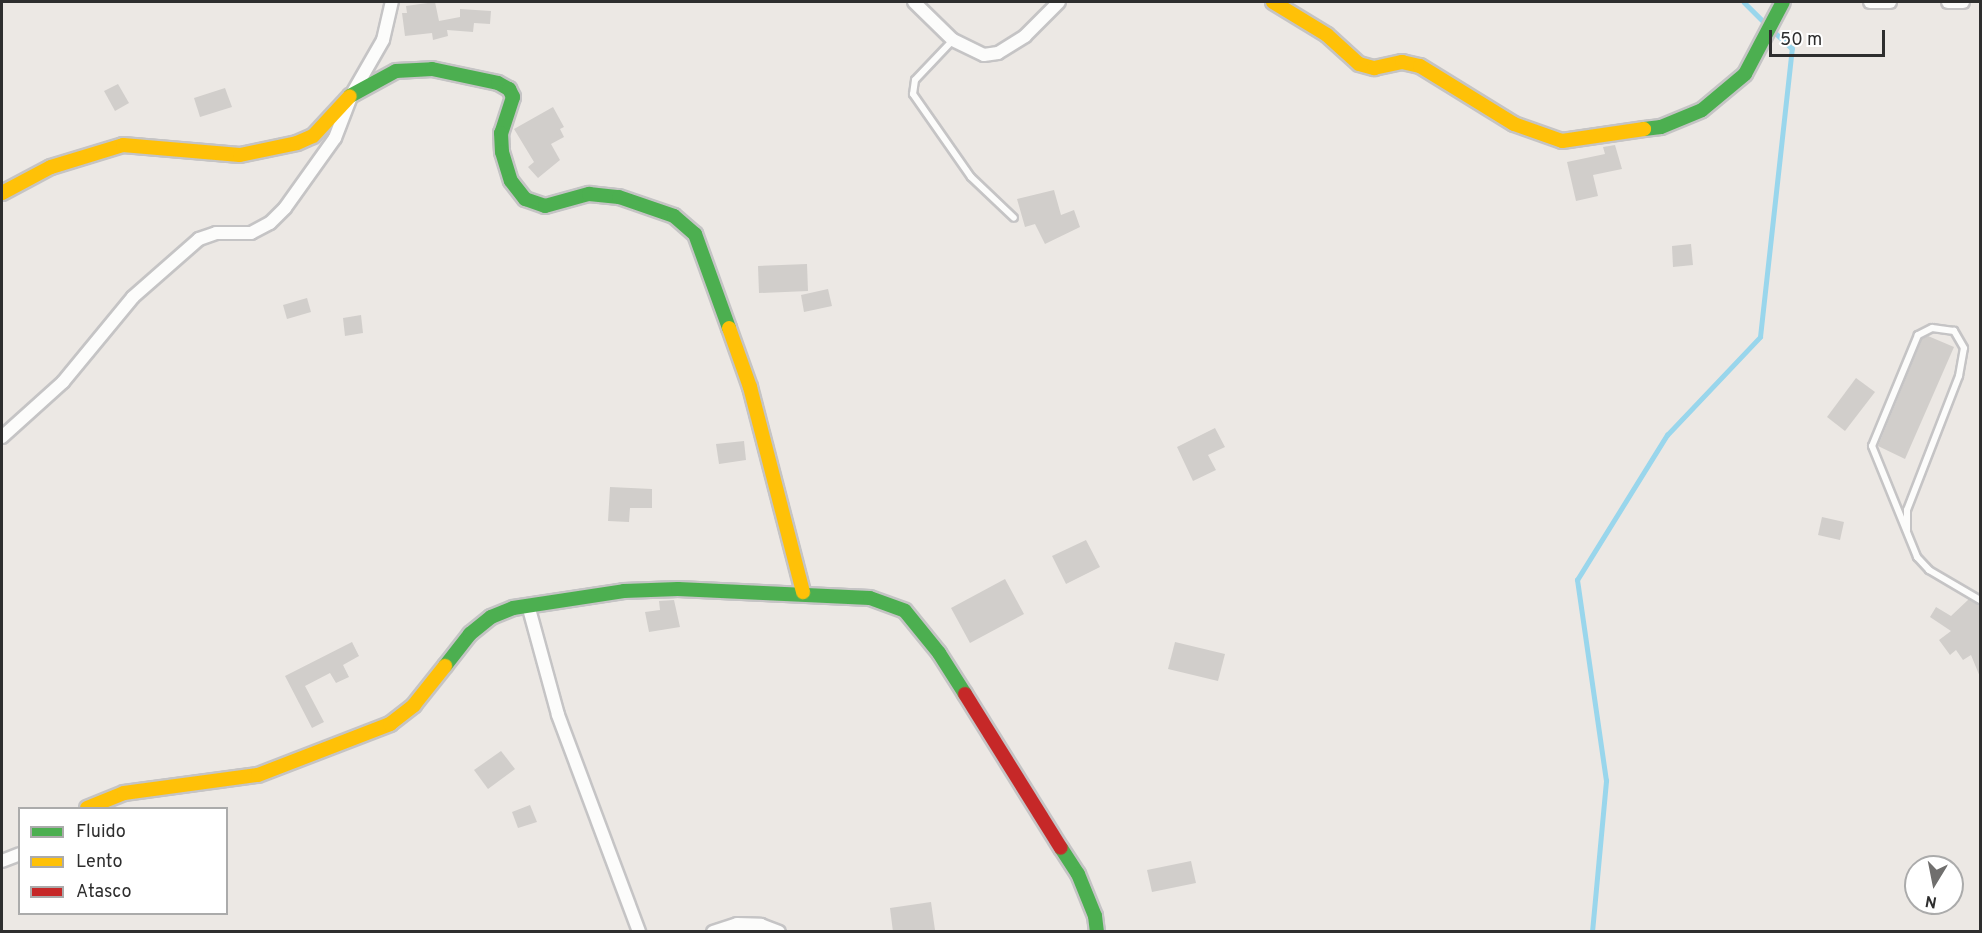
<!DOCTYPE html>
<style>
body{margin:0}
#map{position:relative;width:1982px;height:933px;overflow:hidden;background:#ece8e4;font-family:Overpass,sans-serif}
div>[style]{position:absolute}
.stream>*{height:4.5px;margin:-2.25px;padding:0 2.25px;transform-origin:2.25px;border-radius:2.25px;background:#99d6ec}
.building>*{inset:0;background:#d1cecb}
.roads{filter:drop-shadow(2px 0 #c5c4c5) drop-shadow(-2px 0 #c5c4c5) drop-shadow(0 2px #c5c4c5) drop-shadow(0 -2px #c5c4c5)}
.lane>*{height:6px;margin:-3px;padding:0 3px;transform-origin:3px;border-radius:3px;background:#fcfcfb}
.street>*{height:12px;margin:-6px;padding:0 6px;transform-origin:6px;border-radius:6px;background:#fcfcfb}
.fast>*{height:14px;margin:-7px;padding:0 7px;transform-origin:7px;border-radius:7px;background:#4caf50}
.slow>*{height:14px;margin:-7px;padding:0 7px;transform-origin:7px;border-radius:7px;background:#ffc107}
.jam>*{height:14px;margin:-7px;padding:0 7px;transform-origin:7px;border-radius:7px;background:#c62828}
span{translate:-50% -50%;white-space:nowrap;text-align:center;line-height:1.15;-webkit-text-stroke:4.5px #fff;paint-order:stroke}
.frame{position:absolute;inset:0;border:3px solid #2e2e2e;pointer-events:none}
.legend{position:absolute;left:18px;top:807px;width:210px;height:108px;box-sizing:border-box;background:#fff;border:2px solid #ababab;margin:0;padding:8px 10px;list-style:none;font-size:18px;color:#2e2e2e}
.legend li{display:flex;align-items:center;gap:12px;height:30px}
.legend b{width:30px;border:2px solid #ababab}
.north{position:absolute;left:1904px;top:855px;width:60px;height:60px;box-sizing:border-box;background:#fff;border:2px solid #ababab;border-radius:50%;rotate:190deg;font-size:16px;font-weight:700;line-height:24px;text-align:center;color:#2e2e2e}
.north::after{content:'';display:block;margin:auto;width:21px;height:27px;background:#706f6e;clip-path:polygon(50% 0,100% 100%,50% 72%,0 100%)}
.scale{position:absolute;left:1769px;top:30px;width:116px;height:27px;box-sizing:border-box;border:3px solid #2e2e2e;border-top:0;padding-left:8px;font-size:18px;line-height:21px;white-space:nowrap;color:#2e2e2e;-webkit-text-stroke:4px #fff;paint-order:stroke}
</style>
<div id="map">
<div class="stream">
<i style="left:1744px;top:2px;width:33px;rotate:45deg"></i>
<i style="left:1592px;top:932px;width:152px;rotate:-84.7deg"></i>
<i style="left:1606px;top:781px;width:203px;rotate:-98.2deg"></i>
<i style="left:1577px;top:580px;width:171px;rotate:-58.2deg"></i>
<i style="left:1667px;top:435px;width:135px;rotate:-46.5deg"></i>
<i style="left:1760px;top:337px;width:290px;rotate:-83.7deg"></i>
<i style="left:1792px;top:49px;width:26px;rotate:-137deg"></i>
</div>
<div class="building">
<i style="clip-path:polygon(435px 2px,439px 21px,460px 17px,460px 9px,491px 11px,490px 24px,474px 23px,473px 32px,447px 30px,448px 36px,433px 40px,432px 33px,405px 36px,402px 13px,407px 13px,406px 6px)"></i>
<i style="clip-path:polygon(118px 84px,129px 103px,115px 111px,104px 91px)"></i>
<i style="clip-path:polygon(225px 88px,232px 107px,200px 117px,194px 98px)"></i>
<i style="clip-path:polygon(553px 107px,564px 127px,560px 129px,564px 137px,551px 144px,560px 160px,538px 178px,528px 167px,534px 162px,514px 129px)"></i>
<i style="clip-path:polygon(1615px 145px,1622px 169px,1593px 175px,1598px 196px,1576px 201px,1567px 162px,1605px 154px,1603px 147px)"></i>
<i style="clip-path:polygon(1054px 190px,1061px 215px,1074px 210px,1080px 227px,1045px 244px,1035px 224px,1025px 227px,1017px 199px)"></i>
<i style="clip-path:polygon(1691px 244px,1693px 265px,1673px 267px,1672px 246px)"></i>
<i style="clip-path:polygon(807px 264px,808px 291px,759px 293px,758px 266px)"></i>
<i style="clip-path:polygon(828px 289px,832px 306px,804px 312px,801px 295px)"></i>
<i style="clip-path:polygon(307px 298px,311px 312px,287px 319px,283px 305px)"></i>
<i style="clip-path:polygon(361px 315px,363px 333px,345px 336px,343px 318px)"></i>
<i style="clip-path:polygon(1928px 336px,1954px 347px,1905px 459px,1878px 446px,1922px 339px)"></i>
<i style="clip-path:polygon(1856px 378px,1875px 392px,1845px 431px,1827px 417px)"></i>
<i style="clip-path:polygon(1215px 428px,1225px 447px,1208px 455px,1216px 470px,1193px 481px,1177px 447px)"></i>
<i style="clip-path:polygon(744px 441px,746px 460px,719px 464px,716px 444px)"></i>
<i style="clip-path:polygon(610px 487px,652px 489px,652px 508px,630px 508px,629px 522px,608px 521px)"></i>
<i style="clip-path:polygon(1822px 517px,1844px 522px,1840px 540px,1818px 535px)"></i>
<i style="clip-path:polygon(1086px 540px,1100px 567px,1066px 584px,1052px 556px)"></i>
<i style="clip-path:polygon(1005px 579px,1024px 614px,970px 643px,951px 608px)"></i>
<i style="clip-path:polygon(1969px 599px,1980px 605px,1980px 677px,1971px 655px,1963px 660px,1956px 650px,1950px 655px,1939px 640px,1951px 631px,1930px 617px,1936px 607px,1951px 616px)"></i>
<i style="clip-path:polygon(674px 600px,680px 627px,649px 632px,645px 612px,660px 610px,659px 601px)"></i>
<i style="clip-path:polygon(352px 642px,359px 656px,343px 665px,349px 677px,336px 683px,330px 673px,305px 686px,324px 722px,312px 728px,285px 676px)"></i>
<i style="clip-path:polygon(1175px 642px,1225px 654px,1218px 681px,1168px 669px)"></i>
<i style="clip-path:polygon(501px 751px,515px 769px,488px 789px,474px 770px)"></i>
<i style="clip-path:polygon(530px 805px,537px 822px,518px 828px,512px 812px)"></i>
<i style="clip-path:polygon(1191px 861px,1196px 883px,1152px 892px,1147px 870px)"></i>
<i style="clip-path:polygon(931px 902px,935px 930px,893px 932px,890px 908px)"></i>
</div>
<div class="roads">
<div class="lane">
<i style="left:953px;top:40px;width:55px;rotate:133.5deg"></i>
<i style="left:915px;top:80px;width:14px;rotate:98deg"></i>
<i style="left:913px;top:94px;width:101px;rotate:55.1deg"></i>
<i style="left:971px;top:177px;width:59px;rotate:43.6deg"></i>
<i style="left:1907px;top:530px;width:20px;rotate:-90deg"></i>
<i style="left:1907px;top:510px;width:144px;rotate:-68.8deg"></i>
<i style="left:1959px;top:376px;width:28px;rotate:-80deg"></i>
<i style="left:1964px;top:348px;width:20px;rotate:-120deg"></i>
<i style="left:1954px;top:331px;width:22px;rotate:-172deg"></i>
<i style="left:1932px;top:328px;width:16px;rotate:153deg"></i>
<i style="left:1918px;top:335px;width:120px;rotate:112.5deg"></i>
<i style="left:1872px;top:446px;width:120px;rotate:67.9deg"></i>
<i style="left:1917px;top:557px;width:18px;rotate:47deg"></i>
<i style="left:1929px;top:570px;width:59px;rotate:30.5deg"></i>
</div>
<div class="street">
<i style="left:914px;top:2px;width:54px;rotate:44.3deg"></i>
<i style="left:953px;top:40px;width:34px;rotate:26deg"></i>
<i style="left:984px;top:55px;width:14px;rotate:-8deg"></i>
<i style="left:998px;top:53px;width:32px;rotate:-32deg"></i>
<i style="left:1025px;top:36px;width:48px;rotate:-45deg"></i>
<i style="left:1870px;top:2px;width:20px"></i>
<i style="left:1948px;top:2px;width:15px"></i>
<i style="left:2px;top:437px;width:82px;rotate:-42deg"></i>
<i style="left:63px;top:382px;width:110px;rotate:-50.5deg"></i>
<i style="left:133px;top:297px;width:88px;rotate:-41.3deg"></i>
<i style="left:199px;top:239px;width:18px;rotate:-19deg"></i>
<i style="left:216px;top:233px;width:35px"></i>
<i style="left:251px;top:233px;width:21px;rotate:-28deg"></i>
<i style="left:270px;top:223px;width:21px;rotate:-45deg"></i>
<i style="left:285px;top:208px;width:86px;rotate:-54.5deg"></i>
<i style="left:335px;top:138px;width:47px;rotate:-68.9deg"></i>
<i style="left:352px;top:94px;width:62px;rotate:-60.1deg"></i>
<i style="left:383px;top:40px;width:39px;rotate:-77deg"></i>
<i style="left:528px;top:605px;width:114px;rotate:74.7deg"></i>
<i style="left:558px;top:715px;width:232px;rotate:69.5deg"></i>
<i style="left:2px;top:861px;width:19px;rotate:-21deg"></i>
<i style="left:713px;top:932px;width:25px;rotate:-18deg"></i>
<i style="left:737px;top:924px;width:24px;rotate:2deg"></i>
<i style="left:761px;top:925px;width:19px;rotate:21deg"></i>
</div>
<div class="fast">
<i style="left:350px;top:96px;width:52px;rotate:-28.5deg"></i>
<i style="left:396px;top:71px;width:36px;rotate:-3deg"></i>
<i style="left:432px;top:69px;width:67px;rotate:12deg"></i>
<i style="left:498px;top:83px;width:13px;rotate:29deg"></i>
<i style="left:509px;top:89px;width:9px;rotate:63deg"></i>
<i style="left:513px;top:97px;width:38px;rotate:108deg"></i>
<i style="left:501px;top:133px;width:19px;rotate:87deg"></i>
<i style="left:502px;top:152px;width:30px;rotate:73deg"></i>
<i style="left:511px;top:181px;width:23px;rotate:52deg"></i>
<i style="left:525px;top:199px;width:21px;rotate:19deg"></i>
<i style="left:545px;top:206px;width:46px;rotate:-15.3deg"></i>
<i style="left:589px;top:194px;width:30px;rotate:6deg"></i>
<i style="left:619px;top:197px;width:58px;rotate:19.1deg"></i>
<i style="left:674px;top:216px;width:28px;rotate:41deg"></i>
<i style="left:695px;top:234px;width:100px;rotate:70.1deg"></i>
<i style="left:1644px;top:129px;width:17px;rotate:-7deg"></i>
<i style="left:1661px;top:127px;width:44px;rotate:-22.5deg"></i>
<i style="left:1702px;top:110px;width:56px;rotate:-39.9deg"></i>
<i style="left:1745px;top:74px;width:81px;rotate:-62.2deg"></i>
<i style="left:445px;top:666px;width:41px;rotate:-52deg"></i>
<i style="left:470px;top:634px;width:27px;rotate:-39deg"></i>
<i style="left:491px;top:617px;width:24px;rotate:-22deg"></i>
<i style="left:513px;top:608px;width:112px;rotate:-8.7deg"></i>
<i style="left:624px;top:591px;width:54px;rotate:-2.1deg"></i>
<i style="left:678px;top:589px;width:192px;rotate:2.7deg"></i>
<i style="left:870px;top:598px;width:37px;rotate:20deg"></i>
<i style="left:905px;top:611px;width:54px;rotate:51deg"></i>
<i style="left:939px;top:653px;width:49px;rotate:57.6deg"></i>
<i style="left:1061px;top:848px;width:31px;rotate:57deg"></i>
<i style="left:1078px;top:874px;width:45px;rotate:68deg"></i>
<i style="left:1095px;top:916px;width:16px;rotate:83deg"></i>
</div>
<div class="slow">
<i style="left:1273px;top:2px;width:63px;rotate:31.4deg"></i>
<i style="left:1327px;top:35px;width:43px;rotate:42.2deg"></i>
<i style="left:1359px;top:64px;width:16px;rotate:15deg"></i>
<i style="left:1374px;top:68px;width:29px;rotate:-12deg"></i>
<i style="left:1402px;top:62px;width:18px;rotate:13deg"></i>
<i style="left:1420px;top:66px;width:110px;rotate:31.7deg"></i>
<i style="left:1514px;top:124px;width:51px;rotate:19.5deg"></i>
<i style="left:1562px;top:141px;width:83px;rotate:-8.3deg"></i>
<i style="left:2px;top:193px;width:55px;rotate:-28deg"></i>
<i style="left:51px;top:167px;width:75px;rotate:-17deg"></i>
<i style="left:123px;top:145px;width:117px;rotate:4.9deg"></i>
<i style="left:240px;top:155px;width:58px;rotate:-11.9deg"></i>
<i style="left:297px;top:143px;width:17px;rotate:-24deg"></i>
<i style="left:313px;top:136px;width:54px;rotate:-47.2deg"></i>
<i style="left:729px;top:328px;width:63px;rotate:70.4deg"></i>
<i style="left:750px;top:387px;width:212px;rotate:75.5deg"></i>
<i style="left:87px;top:808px;width:40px;rotate:-22deg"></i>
<i style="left:124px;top:793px;width:135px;rotate:-7.7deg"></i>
<i style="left:258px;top:775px;width:142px;rotate:-21.1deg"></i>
<i style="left:390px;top:724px;width:31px;rotate:-38deg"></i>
<i style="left:414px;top:705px;width:50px;rotate:-51.5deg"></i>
</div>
<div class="jam">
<i style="left:965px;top:694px;width:181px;rotate:58.1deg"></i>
</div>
</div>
<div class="frame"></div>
<ul class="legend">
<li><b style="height:8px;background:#4caf50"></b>Fluido</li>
<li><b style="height:8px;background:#ffc107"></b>Lento</li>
<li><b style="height:8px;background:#c62828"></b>Atasco</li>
</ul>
<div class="north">N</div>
<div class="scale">50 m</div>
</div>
